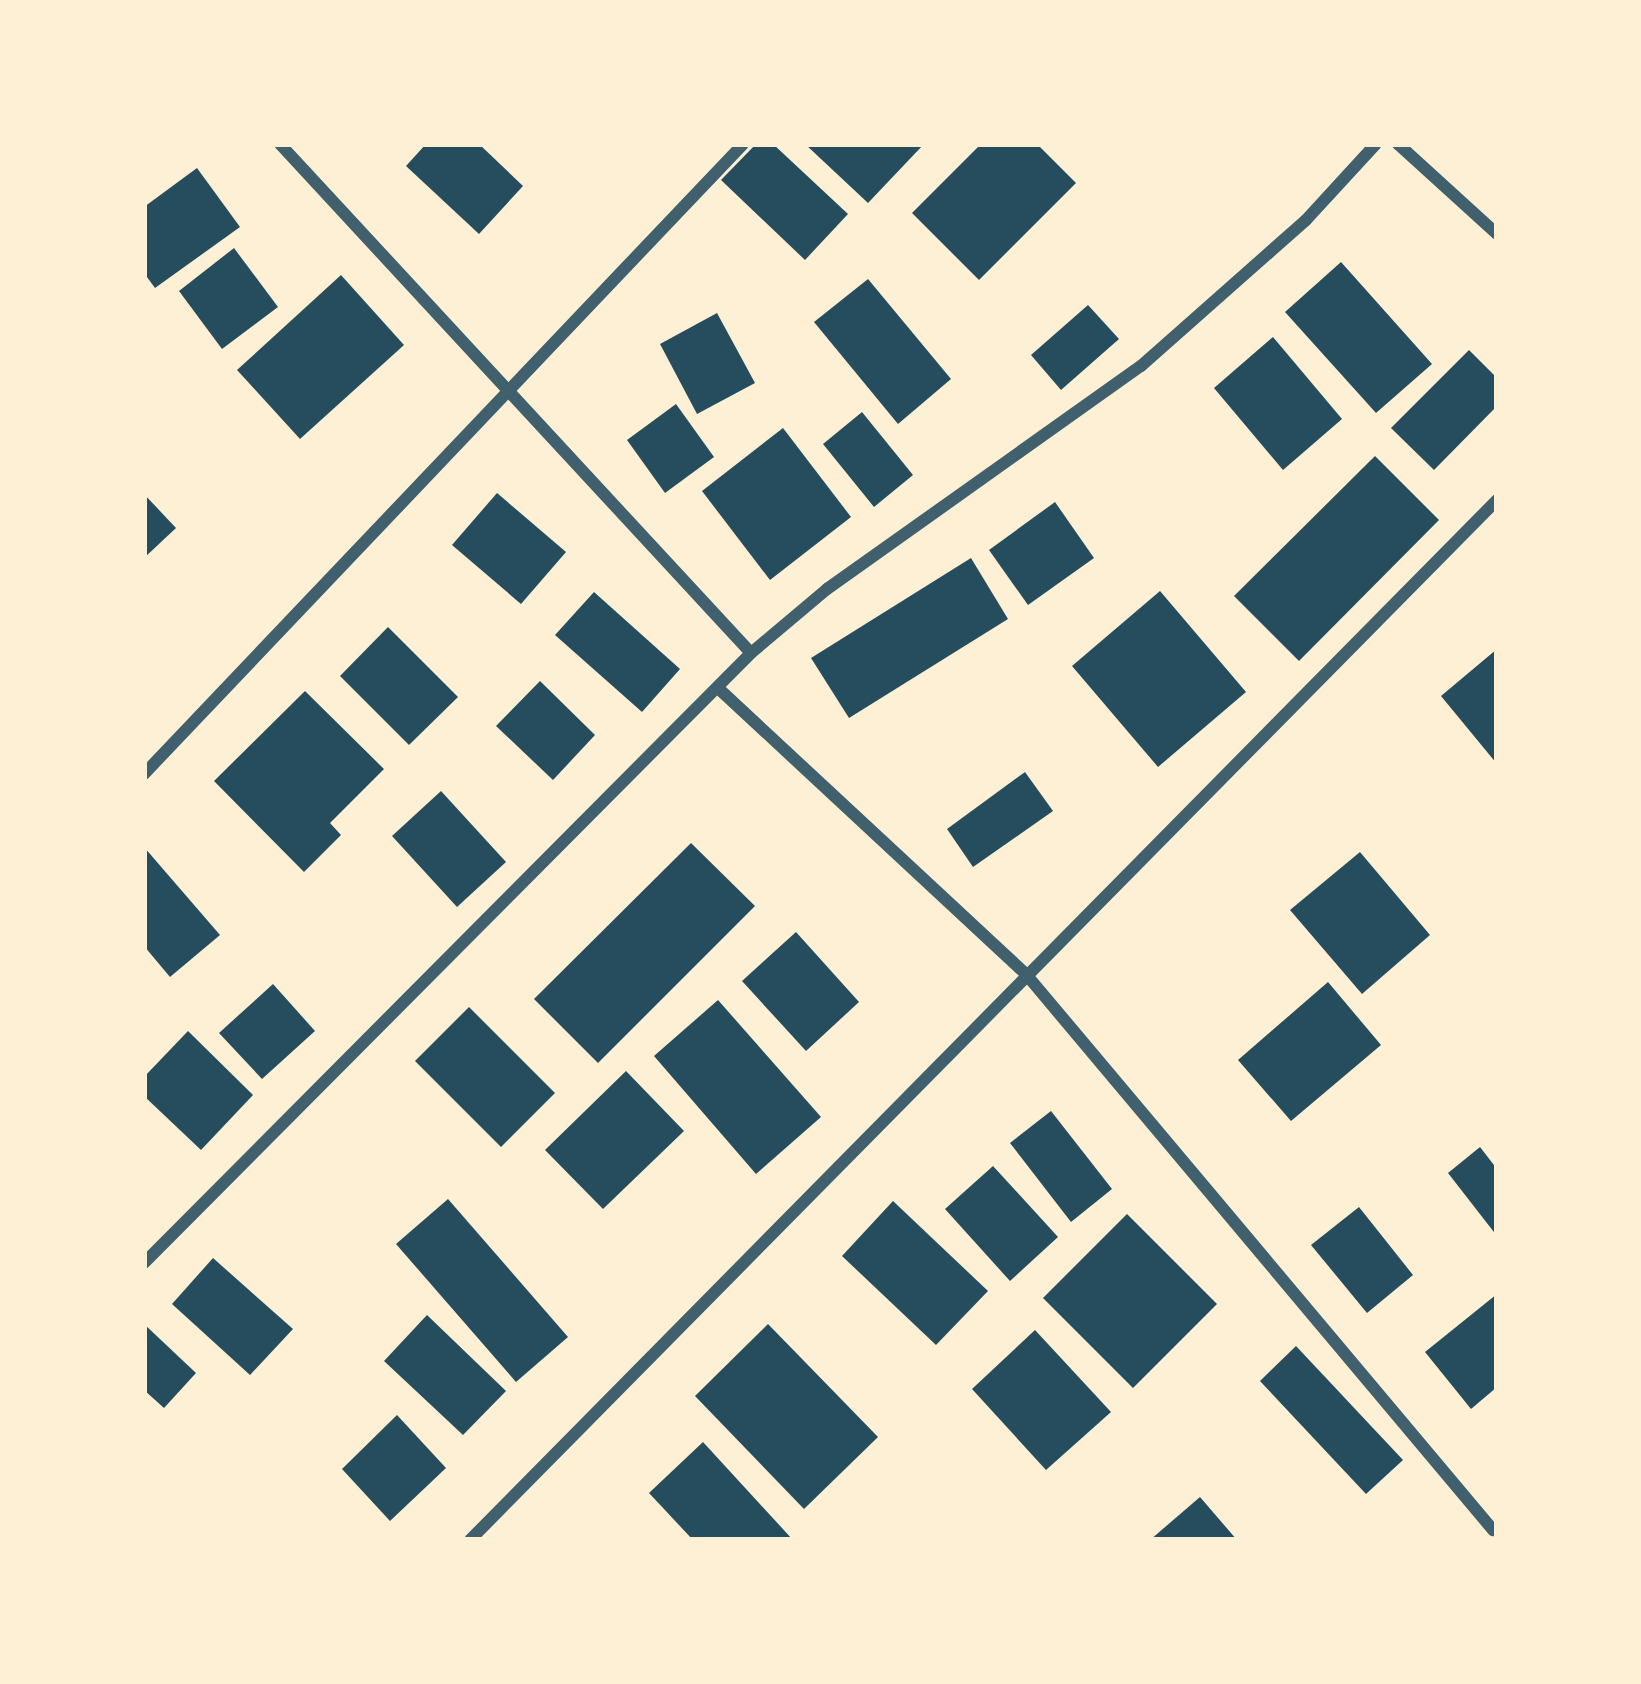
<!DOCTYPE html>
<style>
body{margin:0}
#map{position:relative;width:1641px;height:1684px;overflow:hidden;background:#fdf0d5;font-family:"Fira Sans",sans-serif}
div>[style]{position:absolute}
.building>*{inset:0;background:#264d5e}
.minor>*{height:12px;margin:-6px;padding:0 6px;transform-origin:6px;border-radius:6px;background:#3f606c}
span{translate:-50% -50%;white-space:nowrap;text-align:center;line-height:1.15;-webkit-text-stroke:12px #fdf0d5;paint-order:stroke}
.frame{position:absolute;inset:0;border:147px solid #fdf0d5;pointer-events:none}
</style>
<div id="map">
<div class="building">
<i style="clip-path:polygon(426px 144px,479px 144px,523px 186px,479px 234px,406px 166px)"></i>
<i style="clip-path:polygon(756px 144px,773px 144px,848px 214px,805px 260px,721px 180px)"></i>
<i style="clip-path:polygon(805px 144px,924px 144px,868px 203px)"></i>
<i style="clip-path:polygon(981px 144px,1037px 144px,1076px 183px,979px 280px,912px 213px)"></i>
<i style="clip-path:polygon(197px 168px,240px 227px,155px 288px,144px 273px,144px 207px)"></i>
<i style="clip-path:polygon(234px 248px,278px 307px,222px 349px,179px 291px)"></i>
<i style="clip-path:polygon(1341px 262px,1432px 364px,1376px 413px,1285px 312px)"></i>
<i style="clip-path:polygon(341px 275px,404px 345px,300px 439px,237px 370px)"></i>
<i style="clip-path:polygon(868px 279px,951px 379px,898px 424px,814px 322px)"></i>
<i style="clip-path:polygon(1088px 305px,1119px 339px,1061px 390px,1031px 355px)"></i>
<i style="clip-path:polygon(717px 313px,755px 383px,697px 414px,660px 344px)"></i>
<i style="clip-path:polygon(1273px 337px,1342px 419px,1283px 470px,1214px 388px)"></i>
<i style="clip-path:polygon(1469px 350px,1497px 378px,1497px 406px,1434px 470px,1391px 428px)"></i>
<i style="clip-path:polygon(676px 404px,714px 457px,665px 493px,627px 440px)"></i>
<i style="clip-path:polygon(862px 412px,913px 475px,874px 507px,823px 444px)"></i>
<i style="clip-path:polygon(783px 428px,851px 517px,770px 580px,702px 491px)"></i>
<i style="clip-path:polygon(1375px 456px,1439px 520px,1299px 661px,1234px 596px)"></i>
<i style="clip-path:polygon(497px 493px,566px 552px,521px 604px,452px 545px)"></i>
<i style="clip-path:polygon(144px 494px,176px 528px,144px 558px)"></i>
<i style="clip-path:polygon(1055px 502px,1094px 558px,1028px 605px,989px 550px)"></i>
<i style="clip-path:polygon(971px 558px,1008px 619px,849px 718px,811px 658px)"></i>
<i style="clip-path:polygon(1160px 591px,1246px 692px,1158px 767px,1072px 666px)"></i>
<i style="clip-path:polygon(594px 592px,680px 669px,642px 712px,555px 635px)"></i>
<i style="clip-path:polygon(388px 627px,458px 697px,409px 745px,340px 676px)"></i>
<i style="clip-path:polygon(1497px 649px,1497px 764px,1441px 696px)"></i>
<i style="clip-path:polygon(540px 681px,595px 735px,553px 780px,496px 726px)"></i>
<i style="clip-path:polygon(305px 691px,384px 769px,330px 823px,341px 835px,304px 872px,214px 781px)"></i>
<i style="clip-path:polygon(1025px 772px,1053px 811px,973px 867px,947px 829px)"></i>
<i style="clip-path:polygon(441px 791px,506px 862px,457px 907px,392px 836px)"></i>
<i style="clip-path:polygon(691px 843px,755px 906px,598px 1063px,534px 999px)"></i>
<i style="clip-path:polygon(144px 847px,220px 935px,170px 977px,144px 946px)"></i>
<i style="clip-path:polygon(1360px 852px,1430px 935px,1362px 994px,1290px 910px)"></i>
<i style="clip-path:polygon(796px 932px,859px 1002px,806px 1051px,742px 981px)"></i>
<i style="clip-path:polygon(1328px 982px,1381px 1045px,1291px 1121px,1238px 1060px)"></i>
<i style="clip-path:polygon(273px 984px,315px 1031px,262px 1079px,219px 1033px)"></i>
<i style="clip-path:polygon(718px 1000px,821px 1117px,756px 1174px,654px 1056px)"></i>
<i style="clip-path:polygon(469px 1007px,555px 1093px,501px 1147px,415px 1061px)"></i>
<i style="clip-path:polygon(188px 1031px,253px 1095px,201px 1150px,144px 1096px,144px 1077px)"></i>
<i style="clip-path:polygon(626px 1071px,684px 1131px,603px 1209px,545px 1150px)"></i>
<i style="clip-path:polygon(1051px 1111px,1112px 1189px,1071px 1222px,1010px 1143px)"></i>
<i style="clip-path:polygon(1480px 1147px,1497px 1169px,1497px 1236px,1448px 1173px)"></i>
<i style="clip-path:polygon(993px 1166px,1058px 1237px,1010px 1281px,945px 1209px)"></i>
<i style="clip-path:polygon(448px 1199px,568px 1337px,516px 1382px,396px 1244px)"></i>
<i style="clip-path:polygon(893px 1201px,988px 1291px,936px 1345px,842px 1256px)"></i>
<i style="clip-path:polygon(1359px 1207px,1413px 1275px,1367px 1313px,1311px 1245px)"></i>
<i style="clip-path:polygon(1127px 1214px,1217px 1304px,1133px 1388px,1043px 1298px)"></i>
<i style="clip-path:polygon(213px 1258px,293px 1329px,250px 1375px,172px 1304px)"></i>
<i style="clip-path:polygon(1497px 1294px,1497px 1387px,1471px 1409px,1425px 1352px)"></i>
<i style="clip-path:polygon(427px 1315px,506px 1391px,463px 1435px,384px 1361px)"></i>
<i style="clip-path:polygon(144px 1324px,196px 1373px,164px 1408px,144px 1390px)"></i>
<i style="clip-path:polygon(768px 1324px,878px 1437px,804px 1509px,695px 1396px)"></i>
<i style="clip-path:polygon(1035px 1330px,1111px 1412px,1046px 1470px,972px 1389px)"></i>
<i style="clip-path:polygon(1296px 1346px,1403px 1460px,1366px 1494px,1260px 1381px)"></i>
<i style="clip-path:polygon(397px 1415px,446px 1468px,390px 1521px,342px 1469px)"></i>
<i style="clip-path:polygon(703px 1442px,793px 1540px,693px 1540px,649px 1493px)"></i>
<i style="clip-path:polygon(1200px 1497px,1237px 1540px,1150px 1540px)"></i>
</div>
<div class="minor">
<i style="left:280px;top:144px;width:693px;rotate:47.22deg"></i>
<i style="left:1398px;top:144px;width:134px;rotate:42.3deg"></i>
<i style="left:718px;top:688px;width:419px;rotate:42.9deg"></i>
<i style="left:1025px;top:973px;width:728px;rotate:49.96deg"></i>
<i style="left:144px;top:774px;width:869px;rotate:-46.44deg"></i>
<i style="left:144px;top:1263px;width:861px;rotate:-45.14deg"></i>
<i style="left:751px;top:653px;width:99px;rotate:-40.1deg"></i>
<i style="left:827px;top:589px;width:385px;rotate:-35.4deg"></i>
<i style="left:1141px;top:366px;width:220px;rotate:-41.5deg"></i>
<i style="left:1306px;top:220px;width:103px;rotate:-47.4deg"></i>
<i style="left:470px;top:1540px;width:1462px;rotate:-45.36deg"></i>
</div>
<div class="frame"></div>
</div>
